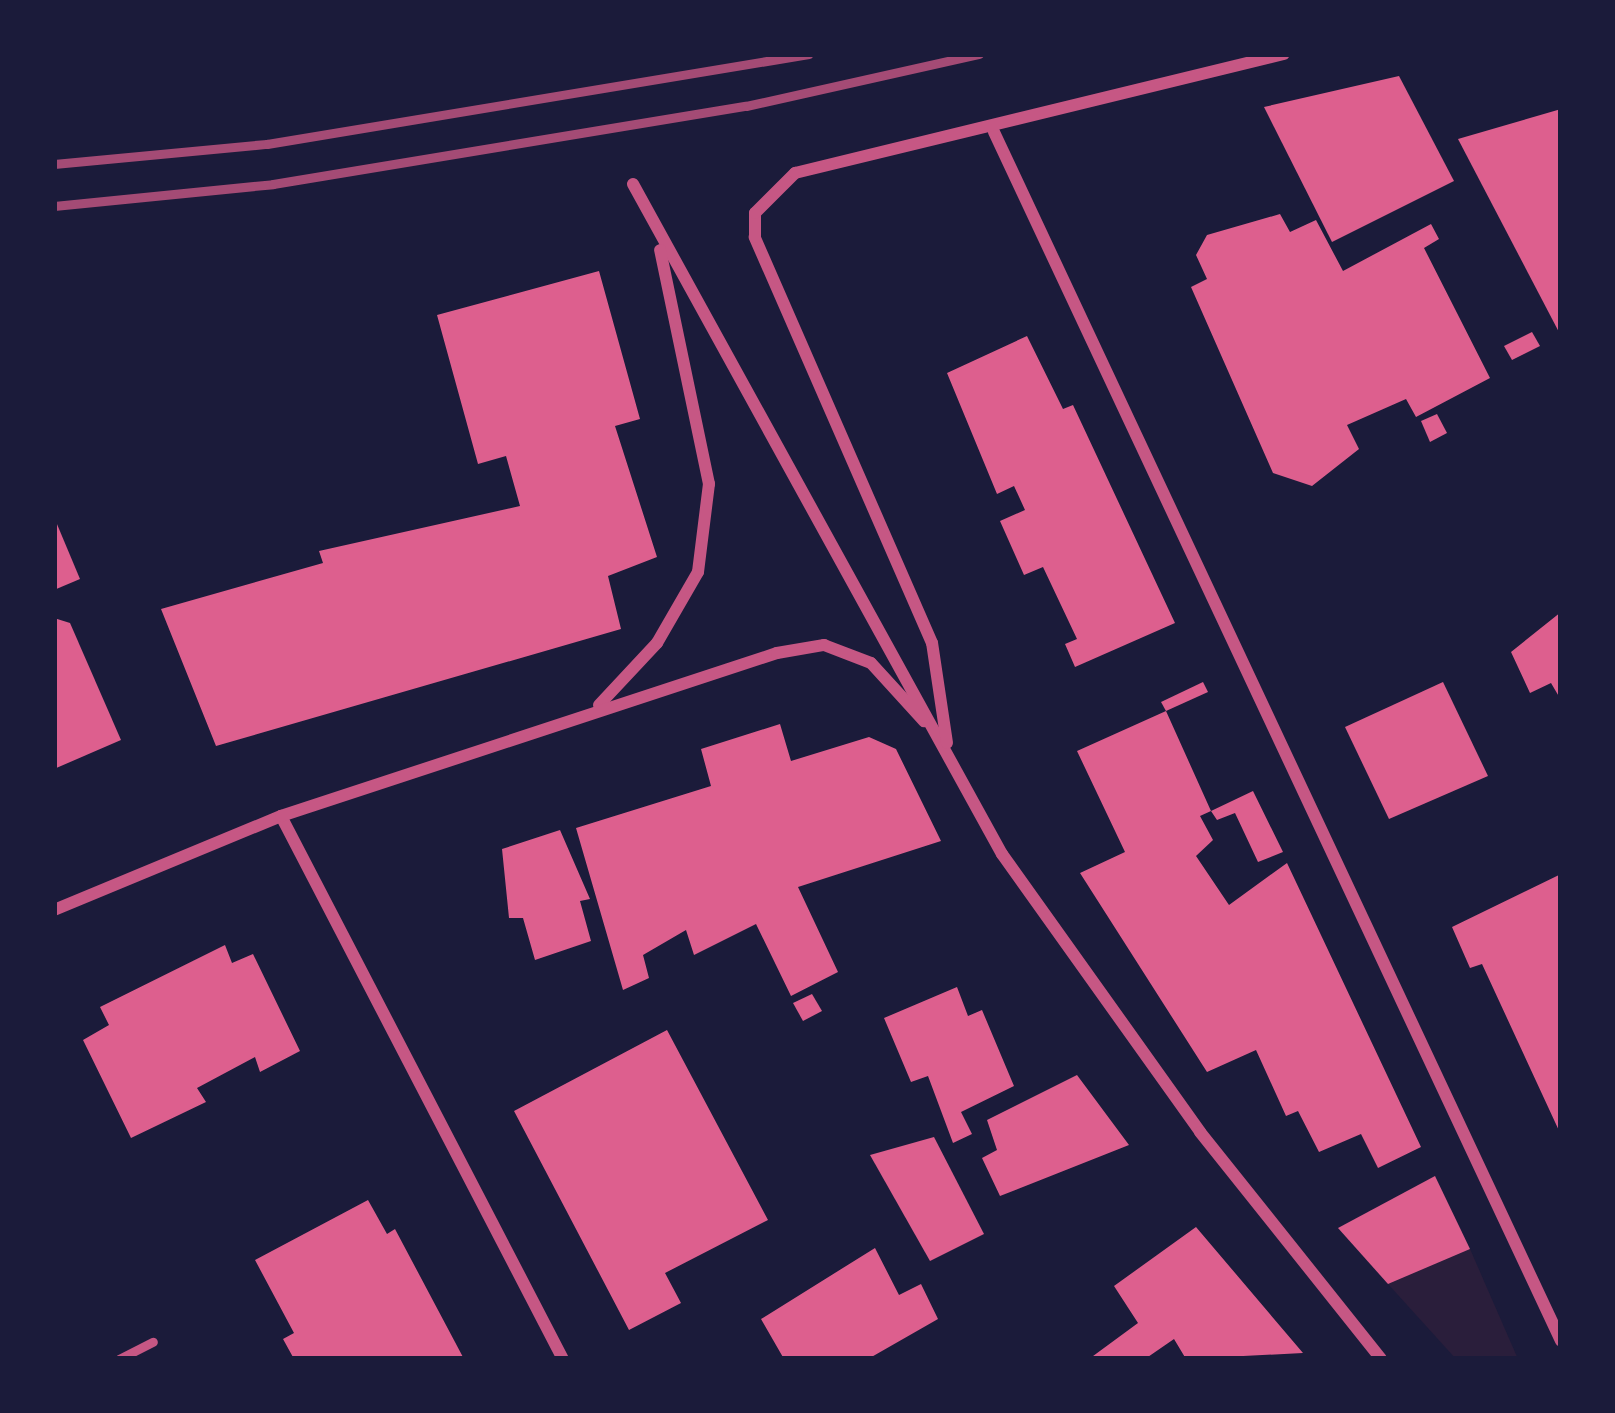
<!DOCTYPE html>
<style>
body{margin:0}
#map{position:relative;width:1615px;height:1413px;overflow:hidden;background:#1b1b3a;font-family:"PT Sans",sans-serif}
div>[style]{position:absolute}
.green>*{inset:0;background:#2a1e3b}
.building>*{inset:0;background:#dd5f8e}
.service>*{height:9px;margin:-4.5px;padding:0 4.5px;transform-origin:4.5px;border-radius:4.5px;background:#c65784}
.minor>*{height:12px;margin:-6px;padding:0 6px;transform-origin:6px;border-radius:6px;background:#c65784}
.rail>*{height:9px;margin:-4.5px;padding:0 4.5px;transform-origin:4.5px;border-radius:4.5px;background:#a44b75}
span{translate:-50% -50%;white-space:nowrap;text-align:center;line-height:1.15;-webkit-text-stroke:9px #1b1b3a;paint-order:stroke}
.frame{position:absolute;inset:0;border:57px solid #1b1b3a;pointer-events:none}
</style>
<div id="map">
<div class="green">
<i style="clip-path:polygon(1470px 1249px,1518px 1359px,1456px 1359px,1388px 1284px)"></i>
</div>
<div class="building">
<i style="clip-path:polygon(1399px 76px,1454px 181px,1332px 242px,1264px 107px)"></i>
<i style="clip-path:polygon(1561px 109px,1561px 336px,1458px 139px)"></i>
<i style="clip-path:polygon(1280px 214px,1290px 232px,1316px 220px,1343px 271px,1431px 224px,1439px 239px,1424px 248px,1490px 378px,1416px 417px,1406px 399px,1347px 425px,1359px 449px,1312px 486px,1273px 473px,1191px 287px,1207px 279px,1196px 255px,1207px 235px)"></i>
<i style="clip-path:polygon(599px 271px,640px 419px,615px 426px,657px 557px,608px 576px,621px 629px,216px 746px,161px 609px,323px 563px,319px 551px,520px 506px,506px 456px,478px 464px,437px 315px)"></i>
<i style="clip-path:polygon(1532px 332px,1540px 346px,1512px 360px,1504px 346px)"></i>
<i style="clip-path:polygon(1027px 336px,1063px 409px,1073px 405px,1175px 623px,1075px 667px,1065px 644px,1077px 639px,1043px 567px,1024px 575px,1000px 521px,1025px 510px,1014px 486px,997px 494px,947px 373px)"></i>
<i style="clip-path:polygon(1437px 414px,1447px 433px,1430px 442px,1421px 421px)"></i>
<i style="clip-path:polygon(54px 517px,80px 579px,54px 590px)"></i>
<i style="clip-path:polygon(1561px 612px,1561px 700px,1551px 683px,1530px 693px,1511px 652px)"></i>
<i style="clip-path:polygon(54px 618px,70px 623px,121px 740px,54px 769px)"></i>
<i style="clip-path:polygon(1203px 682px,1208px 692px,1166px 711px,1161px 702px)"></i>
<i style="clip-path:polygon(1443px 682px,1488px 776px,1389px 819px,1345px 727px)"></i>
<i style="clip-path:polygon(1166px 711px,1211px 811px,1200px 816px,1213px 840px,1196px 856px,1229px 905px,1287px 863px,1421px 1147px,1378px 1168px,1361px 1134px,1319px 1152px,1298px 1111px,1286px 1116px,1256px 1050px,1207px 1072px,1080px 873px,1125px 852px,1077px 751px)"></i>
<i style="clip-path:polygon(780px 724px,791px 761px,869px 737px,896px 749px,941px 841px,798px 887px,838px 972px,791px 996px,756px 924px,694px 955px,686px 930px,643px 955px,649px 978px,623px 990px,576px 828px,711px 786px,701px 749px)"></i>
<i style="clip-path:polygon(1253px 791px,1283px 852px,1258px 862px,1235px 813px,1217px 820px,1211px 811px)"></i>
<i style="clip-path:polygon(560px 830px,590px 899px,580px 901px,591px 941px,535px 960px,523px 918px,509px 918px,502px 849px)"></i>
<i style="clip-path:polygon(1561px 874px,1561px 1135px,1482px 964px,1470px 968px,1452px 927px)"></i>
<i style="clip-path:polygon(225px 945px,232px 963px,253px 954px,300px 1051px,260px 1072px,255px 1057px,197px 1088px,206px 1102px,131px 1138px,83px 1040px,109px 1025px,100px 1007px)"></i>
<i style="clip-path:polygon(957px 987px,968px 1016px,982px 1010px,1014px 1086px,961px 1112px,972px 1134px,953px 1143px,928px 1076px,911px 1082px,884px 1018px)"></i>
<i style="clip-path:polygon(812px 994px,822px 1011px,803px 1021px,793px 1003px)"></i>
<i style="clip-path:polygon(667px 1030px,768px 1220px,665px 1273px,681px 1303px,629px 1330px,514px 1111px)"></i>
<i style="clip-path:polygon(1077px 1075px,1129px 1145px,1000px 1196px,982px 1158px,997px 1150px,987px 1120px)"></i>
<i style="clip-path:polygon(934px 1137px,984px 1234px,930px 1261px,870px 1155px)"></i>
<i style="clip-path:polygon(1435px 1176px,1470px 1249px,1388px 1284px,1338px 1228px)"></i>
<i style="clip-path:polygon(368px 1200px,387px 1234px,395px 1229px,464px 1359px,294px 1359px,283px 1339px,294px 1333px,255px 1260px)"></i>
<i style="clip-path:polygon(1196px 1227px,1303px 1353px,1186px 1359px,1174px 1339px,1145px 1359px,1089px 1359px,1138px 1323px,1114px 1286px)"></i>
<i style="clip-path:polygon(875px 1248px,899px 1295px,921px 1284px,938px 1319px,868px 1359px,784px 1359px,761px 1319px)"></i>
</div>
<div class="service">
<i style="left:119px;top:1359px;width:38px;rotate:-27deg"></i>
</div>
<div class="minor">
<i style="left:994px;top:132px;width:1335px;rotate:64.87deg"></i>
<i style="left:633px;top:184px;width:765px;rotate:61.16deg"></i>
<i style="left:1002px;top:854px;width:341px;rotate:54.5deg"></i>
<i style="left:1200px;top:1132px;width:290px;rotate:51.4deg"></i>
<i style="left:599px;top:705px;width:85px;rotate:-46.9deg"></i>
<i style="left:657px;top:643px;width:82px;rotate:-60deg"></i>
<i style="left:698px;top:572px;width:89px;rotate:-82.9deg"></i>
<i style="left:709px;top:484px;width:239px;rotate:-101.8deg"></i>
<i style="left:947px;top:743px;width:101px;rotate:-98.5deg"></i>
<i style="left:932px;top:643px;width:443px;rotate:-113.6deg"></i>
<i style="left:755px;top:237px;width:24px;rotate:-90deg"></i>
<i style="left:755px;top:213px;width:57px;rotate:-45deg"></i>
<i style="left:795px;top:173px;width:503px;rotate:-13.68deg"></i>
<i style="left:281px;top:816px;width:612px;rotate:62.56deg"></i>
<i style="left:54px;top:910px;width:246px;rotate:-22.5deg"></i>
<i style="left:281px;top:816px;width:522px;rotate:-18.19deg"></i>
<i style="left:777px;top:653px;width:48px;rotate:-9.7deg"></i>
<i style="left:824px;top:645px;width:50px;rotate:21deg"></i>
<i style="left:871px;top:663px;width:79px;rotate:47.6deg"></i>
</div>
<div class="rail">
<i style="left:54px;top:164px;width:214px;rotate:-5.4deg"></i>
<i style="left:267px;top:144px;width:549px;rotate:-9.43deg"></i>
<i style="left:54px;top:206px;width:220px;rotate:-5.7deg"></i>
<i style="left:273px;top:184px;width:479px;rotate:-9.4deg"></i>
<i style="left:746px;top:106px;width:239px;rotate:-12.6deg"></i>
</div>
<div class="frame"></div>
</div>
